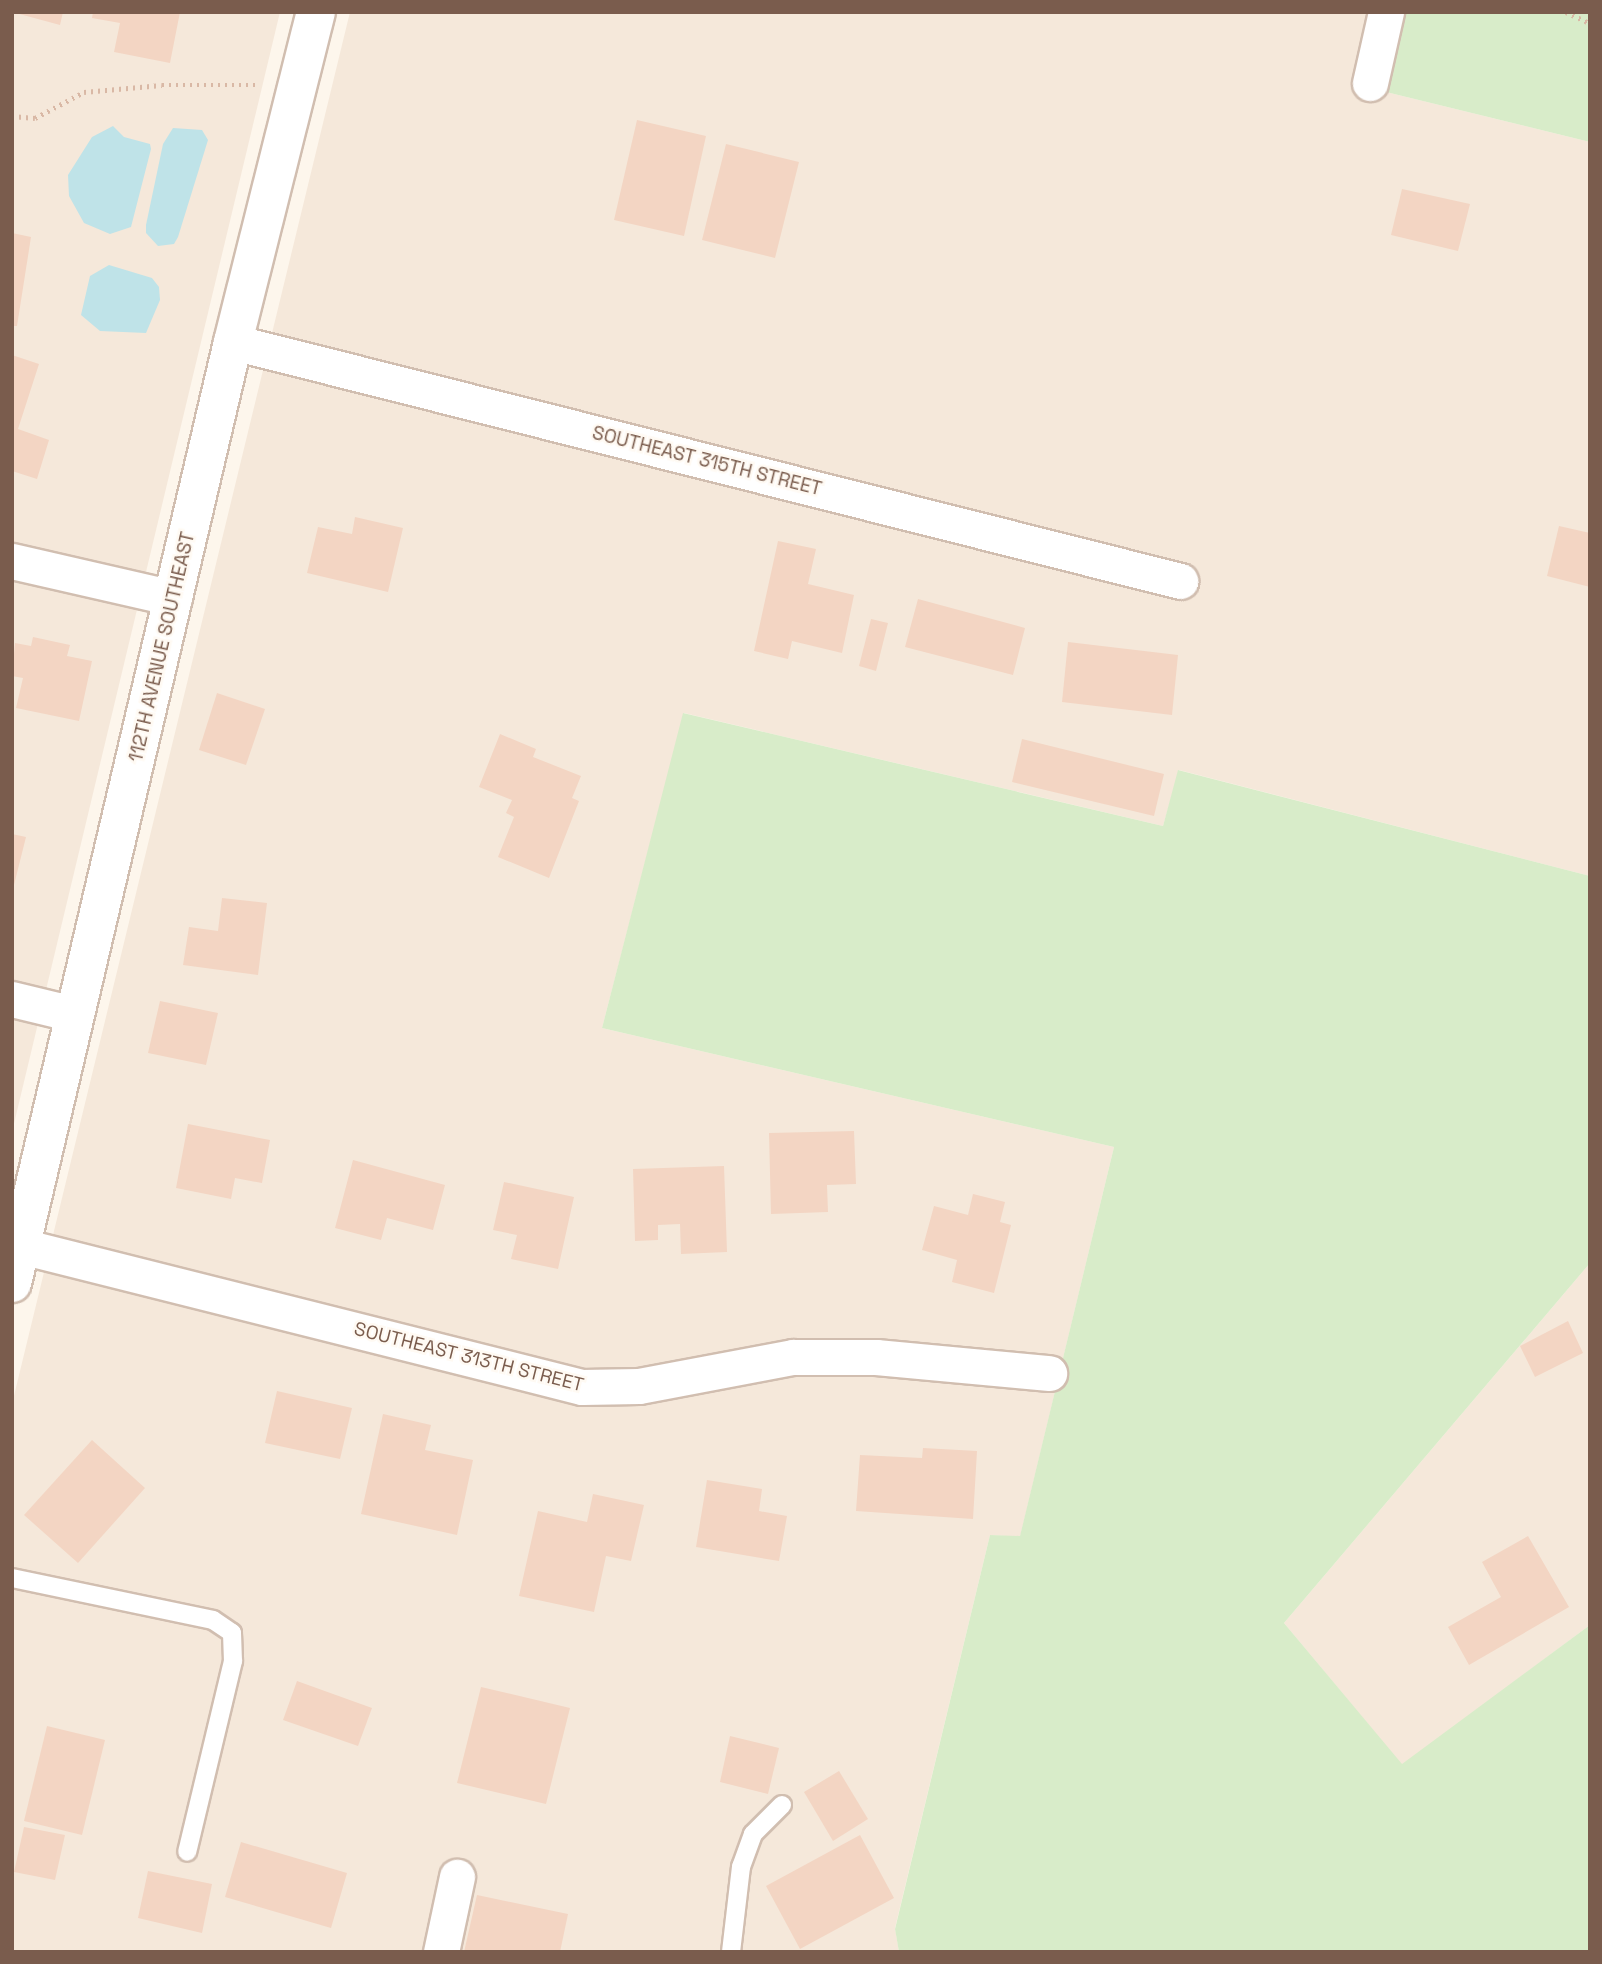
<!DOCTYPE html>
<style>
body{margin:0}
#map{position:relative;width:1602px;height:1964px;overflow:hidden;background:#fdf6ec;font-family:"Space Grotesk",sans-serif}
div>[style]{position:absolute}
.residential>*{inset:0;background:#f5e8da}
.green>*{inset:0;background:#d8ecc9}
.water>*{inset:0;background:#bfe3e8}
.building>*{inset:0;background:#f3d5c3}
.path>*{height:4.5px;margin-top:-2.25px;transform-origin:0;background:repeating-linear-gradient(90deg,#d9b8a5 0 2px,transparent 0 7px)}
.roads{filter:drop-shadow(2px 0 #d1beb0) drop-shadow(-2px 0 #d1beb0) drop-shadow(0 2px #d1beb0) drop-shadow(0 -2px #d1beb0)}
.service>*{height:18px;margin:-9px;padding:0 9px;transform-origin:9px;border-radius:9px;background:#fff}
.minor>*{height:35px;margin:-17.5px;padding:0 17.5px;transform-origin:17.5px;border-radius:17.5px;background:#fff}
.tertiary>*{height:38px;margin:-19px;padding:0 19px;transform-origin:19px;border-radius:19px;background:#fff}
span{translate:-50% -50%;white-space:nowrap;text-align:center;line-height:1.15;-webkit-text-stroke:5px #fffaf3;paint-order:stroke}
.street-label{font-size:19px;color:#7a5c4d}
.frame{position:absolute;inset:0;border:14px solid #7a5c4d;pointer-events:none}
</style>
<div id="map">
<div class="residential">
<i style="clip-path:polygon(12px 12px,280px 12px,12px 1132px)"></i>
<i style="clip-path:polygon(350px 12px,1400px 12px,1382px 91px,1590px 142px,1590px 876px,1179px 770px,1163px 826px,684px 713px,602px 1028px,1114px 1147px,1020px 1537px,990px 1535px,895px 1928px,899px 1952px,12px 1952px,12px 1404px)"></i>
<i style="clip-path:polygon(1590px 1263px,1590px 1625px,1402px 1765px,1284px 1623px)"></i>
</div>
<div class="green">
<i style="clip-path:polygon(1400px 12px,1590px 12px,1590px 142px,1382px 91px)"></i>
<i style="clip-path:polygon(683px 713px,1163px 826px,1178px 770px,1590px 876px,1590px 1263px,1284px 1623px,1402px 1764px,1590px 1625px,1590px 1952px,899px 1952px,895px 1929px,990px 1535px,1020px 1536px,1114px 1147px,602px 1028px)"></i>
</div>
<div class="water">
<i style="clip-path:polygon(113px 126px,124px 137px,150px 144px,151px 149px,131px 227px,110px 234px,84px 223px,69px 196px,68px 175px,92px 137px)"></i>
<i style="clip-path:polygon(173px 128px,202px 130px,208px 140px,178px 237px,174px 244px,158px 246px,146px 233px,146px 225px,163px 144px)"></i>
<i style="clip-path:polygon(109px 265px,152px 278px,159px 287px,160px 300px,146px 333px,100px 331px,81px 315px,90px 276px)"></i>
</div>
<div class="building">
<i style="clip-path:polygon(12px 12px,63px 12px,60px 25px)"></i>
<i style="clip-path:polygon(93px 12px,180px 12px,170px 63px,114px 52px,120px 23px,92px 18px)"></i>
<i style="clip-path:polygon(637px 120px,706px 136px,684px 236px,614px 220px)"></i>
<i style="clip-path:polygon(726px 144px,799px 162px,775px 258px,702px 240px)"></i>
<i style="clip-path:polygon(1402px 189px,1470px 204px,1458px 251px,1391px 235px)"></i>
<i style="clip-path:polygon(12px 233px,31px 237px,17px 326px,12px 326px)"></i>
<i style="clip-path:polygon(12px 355px,39px 364px,18px 429px,49px 440px,37px 479px,12px 471px)"></i>
<i style="clip-path:polygon(355px 517px,403px 528px,388px 592px,307px 573px,318px 527px,352px 534px)"></i>
<i style="clip-path:polygon(1559px 526px,1590px 533px,1590px 587px,1547px 576px)"></i>
<i style="clip-path:polygon(778px 541px,816px 549px,808px 584px,854px 595px,842px 653px,792px 641px,788px 659px,754px 651px)"></i>
<i style="clip-path:polygon(918px 599px,1025px 628px,1013px 675px,905px 647px)"></i>
<i style="clip-path:polygon(871px 619px,888px 623px,876px 671px,859px 666px)"></i>
<i style="clip-path:polygon(33px 637px,70px 645px,67px 656px,92px 661px,79px 721px,16px 708px,23px 678px,12px 676px,15px 643px,31px 646px)"></i>
<i style="clip-path:polygon(1068px 642px,1178px 655px,1172px 715px,1062px 702px)"></i>
<i style="clip-path:polygon(217px 693px,265px 709px,246px 765px,199px 750px)"></i>
<i style="clip-path:polygon(500px 734px,536px 749px,533px 757px,581px 776px,572px 798px,579px 801px,549px 878px,498px 857px,514px 817px,506px 813px,512px 800px,479px 787px)"></i>
<i style="clip-path:polygon(1022px 739px,1164px 774px,1154px 816px,1012px 782px)"></i>
<i style="clip-path:polygon(12px 834px,26px 837px,14px 885px,12px 885px)"></i>
<i style="clip-path:polygon(222px 898px,267px 903px,258px 975px,183px 965px,189px 927px,218px 931px)"></i>
<i style="clip-path:polygon(160px 1001px,218px 1013px,206px 1065px,148px 1053px)"></i>
<i style="clip-path:polygon(188px 1124px,270px 1140px,262px 1183px,235px 1178px,231px 1199px,176px 1188px)"></i>
<i style="clip-path:polygon(854px 1131px,856px 1184px,827px 1185px,828px 1212px,771px 1214px,769px 1133px)"></i>
<i style="clip-path:polygon(353px 1160px,445px 1185px,433px 1230px,387px 1218px,381px 1240px,335px 1228px)"></i>
<i style="clip-path:polygon(724px 1166px,727px 1252px,681px 1254px,680px 1224px,658px 1225px,658px 1240px,635px 1241px,633px 1169px)"></i>
<i style="clip-path:polygon(504px 1182px,574px 1197px,558px 1269px,511px 1259px,517px 1235px,493px 1230px)"></i>
<i style="clip-path:polygon(973px 1194px,1005px 1202px,1000px 1222px,1011px 1225px,994px 1293px,952px 1282px,957px 1260px,922px 1250px,934px 1206px,968px 1215px)"></i>
<i style="clip-path:polygon(1568px 1321px,1583px 1353px,1535px 1377px,1520px 1346px)"></i>
<i style="clip-path:polygon(277px 1391px,352px 1408px,340px 1459px,265px 1443px)"></i>
<i style="clip-path:polygon(383px 1414px,431px 1425px,425px 1450px,473px 1460px,457px 1535px,361px 1514px)"></i>
<i style="clip-path:polygon(92px 1440px,145px 1488px,78px 1563px,24px 1515px)"></i>
<i style="clip-path:polygon(923px 1448px,977px 1451px,973px 1519px,856px 1511px,860px 1455px,922px 1458px)"></i>
<i style="clip-path:polygon(707px 1480px,762px 1489px,759px 1511px,787px 1516px,779px 1561px,696px 1547px)"></i>
<i style="clip-path:polygon(593px 1494px,644px 1505px,631px 1561px,606px 1556px,594px 1612px,519px 1596px,538px 1511px,587px 1522px)"></i>
<i style="clip-path:polygon(1528px 1536px,1569px 1607px,1469px 1665px,1448px 1627px,1501px 1597px,1482px 1562px)"></i>
<i style="clip-path:polygon(297px 1681px,372px 1708px,358px 1746px,283px 1720px)"></i>
<i style="clip-path:polygon(481px 1687px,570px 1708px,546px 1804px,457px 1783px)"></i>
<i style="clip-path:polygon(47px 1726px,105px 1740px,82px 1835px,24px 1821px)"></i>
<i style="clip-path:polygon(730px 1736px,779px 1748px,768px 1794px,720px 1782px)"></i>
<i style="clip-path:polygon(839px 1771px,868px 1819px,833px 1841px,804px 1792px)"></i>
<i style="clip-path:polygon(24px 1827px,65px 1835px,55px 1880px,14px 1872px)"></i>
<i style="clip-path:polygon(860px 1835px,894px 1898px,800px 1949px,766px 1886px)"></i>
<i style="clip-path:polygon(241px 1842px,347px 1873px,331px 1928px,225px 1897px)"></i>
<i style="clip-path:polygon(148px 1871px,212px 1884px,202px 1933px,138px 1918px)"></i>
<i style="clip-path:polygon(477px 1895px,568px 1914px,560px 1952px,464px 1952px)"></i>
</div>
<div class="path">
<i style="left:1566px;top:12px;width:26px;rotate:25deg"></i>
<i style="left:12px;top:116px;width:23px;rotate:5deg"></i>
<i style="left:35px;top:118px;width:55px;rotate:-28deg"></i>
<i style="left:84px;top:92px;width:78px;rotate:-5.1deg"></i>
<i style="left:162px;top:85px;width:98px"></i>
</div>
<div class="roads">
<div class="service">
<i style="left:12px;top:1578px;width:205px;rotate:11.8deg"></i>
<i style="left:213px;top:1620px;width:23px;rotate:34deg"></i>
<i style="left:232px;top:1633px;width:28px;rotate:88deg"></i>
<i style="left:233px;top:1661px;width:196px;rotate:103.5deg"></i>
<i style="left:731px;top:1952px;width:86px;rotate:-83.3deg"></i>
<i style="left:741px;top:1867px;width:35px;rotate:-70deg"></i>
<i style="left:753px;top:1834px;width:41px;rotate:-45deg"></i>
</div>
<div class="minor">
<i style="left:1370px;top:83px;width:73px;rotate:-77.3deg"></i>
<i style="left:233px;top:342px;width:977px;rotate:14.16deg"></i>
<i style="left:12px;top:561px;width:166px;rotate:12.9deg"></i>
<i style="left:12px;top:999px;width:64px;rotate:13.6deg"></i>
<i style="left:21px;top:1246px;width:578px;rotate:14.11deg"></i>
<i style="left:582px;top:1387px;width:57px;rotate:-1deg"></i>
<i style="left:639px;top:1386px;width:157px;rotate:-10.7deg"></i>
<i style="left:793px;top:1357px;width:83px"></i>
<i style="left:876px;top:1357px;width:174px;rotate:5.3deg"></i>
<i style="left:441px;top:1952px;width:77px;rotate:-78deg"></i>
</div>
<div class="tertiary">
<i style="left:12px;top:1283px;width:967px;rotate:-76.78deg"></i>
<i style="left:233px;top:342px;width:340px;rotate:-75.9deg"></i>
</div>
</div>
<div class="street-label">
<span style="left:707px;top:461px;rotate:14deg">SOUTHEAST 315TH STREET</span>
<span style="left:162px;top:647px;rotate:-77deg">112TH AVENUE SOUTHEAST</span>
<span style="left:469px;top:1357px;rotate:14deg">SOUTHEAST 313TH STREET</span>
</div>
<div class="frame"></div>
</div>
